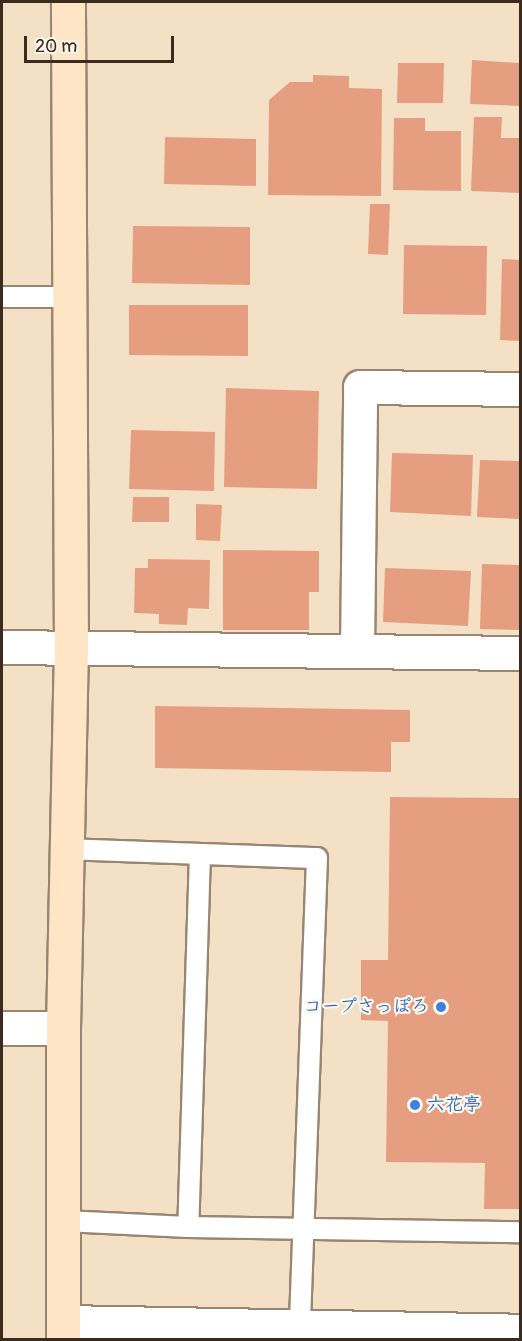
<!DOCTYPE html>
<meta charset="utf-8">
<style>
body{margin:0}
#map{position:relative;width:522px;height:1341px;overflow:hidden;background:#f4e0c5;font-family:Pangolin,"Klee One",sans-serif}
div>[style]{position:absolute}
.building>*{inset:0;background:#e59f80}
.roads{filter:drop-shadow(2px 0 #988572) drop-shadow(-2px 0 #988572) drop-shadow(0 2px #988572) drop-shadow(0 -2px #988572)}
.lane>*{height:20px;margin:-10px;padding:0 10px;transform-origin:10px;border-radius:10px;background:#fff}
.street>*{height:33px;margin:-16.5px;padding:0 16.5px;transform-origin:16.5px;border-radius:16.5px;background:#fff}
.secondary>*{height:33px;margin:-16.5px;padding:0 16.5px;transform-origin:16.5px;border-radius:16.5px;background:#fde5c5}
.dots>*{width:16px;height:16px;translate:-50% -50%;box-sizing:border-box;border:3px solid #fbf7ec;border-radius:50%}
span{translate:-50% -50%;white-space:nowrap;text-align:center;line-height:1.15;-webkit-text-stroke:4.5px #fbf7ec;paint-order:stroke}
.shop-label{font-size:18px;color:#366cbe;font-weight:700}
.right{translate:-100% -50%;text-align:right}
.left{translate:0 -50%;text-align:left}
.frame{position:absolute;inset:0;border:3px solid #3b2a1e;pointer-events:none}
.scale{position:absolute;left:24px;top:36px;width:150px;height:27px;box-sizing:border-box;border:3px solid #3b2a1e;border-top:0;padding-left:8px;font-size:18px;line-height:21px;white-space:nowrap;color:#3b2a1e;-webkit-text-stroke:4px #fbf7ec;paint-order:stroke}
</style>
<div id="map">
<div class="building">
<i style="clip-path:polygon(472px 60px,520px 63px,520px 106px,470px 104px)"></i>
<i style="clip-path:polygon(398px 63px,444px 63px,443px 103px,397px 103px)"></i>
<i style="clip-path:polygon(313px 75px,349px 76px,349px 88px,382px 89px,381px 196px,268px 195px,269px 100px,290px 82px,313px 82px)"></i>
<i style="clip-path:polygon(474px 117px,502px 117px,501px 138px,520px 138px,520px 193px,471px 191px)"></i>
<i style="clip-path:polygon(394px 118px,425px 118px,425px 131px,461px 131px,461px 191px,393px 190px)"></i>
<i style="clip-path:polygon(165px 137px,256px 139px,256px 186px,164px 184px)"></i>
<i style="clip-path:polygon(370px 204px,390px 204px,388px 255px,368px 254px)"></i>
<i style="clip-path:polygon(133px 226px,250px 227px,250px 285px,132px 283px)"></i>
<i style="clip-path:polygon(404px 245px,487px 246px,486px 315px,403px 314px)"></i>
<i style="clip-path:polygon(502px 259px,520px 260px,520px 341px,500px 340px)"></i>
<i style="clip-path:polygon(129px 305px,248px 305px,248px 356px,129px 355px)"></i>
<i style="clip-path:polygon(226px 388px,319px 391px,317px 489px,224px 487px)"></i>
<i style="clip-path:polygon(131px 430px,215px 432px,214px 491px,129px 489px)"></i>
<i style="clip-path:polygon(392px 453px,473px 455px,471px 516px,390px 512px)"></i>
<i style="clip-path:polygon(480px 460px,520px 461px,520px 519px,477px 517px)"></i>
<i style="clip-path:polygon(133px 497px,169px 497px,169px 522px,132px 522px)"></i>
<i style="clip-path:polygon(196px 504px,222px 505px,220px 541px,196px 540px)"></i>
<i style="clip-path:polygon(223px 550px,319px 551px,319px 592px,309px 592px,309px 630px,223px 630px)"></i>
<i style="clip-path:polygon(148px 559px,210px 560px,209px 609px,188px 608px,187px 625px,159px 624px,159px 614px,134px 613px,135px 568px,148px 568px)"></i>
<i style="clip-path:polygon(482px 564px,520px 565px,520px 630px,480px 629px)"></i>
<i style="clip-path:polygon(385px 568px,471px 571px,468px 626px,383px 622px)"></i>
<i style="clip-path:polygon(155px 706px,410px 710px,410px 742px,391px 742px,391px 772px,155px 768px)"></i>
<i style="clip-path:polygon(390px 797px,520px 798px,520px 1209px,484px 1209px,485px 1163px,386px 1162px,388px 1021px,361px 1020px,361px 960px,388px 960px)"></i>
</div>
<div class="roads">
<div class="lane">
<i style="left:2px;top:297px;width:67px"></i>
<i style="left:67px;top:849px;width:250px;rotate:2.1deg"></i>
<i style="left:317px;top:858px;width:470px;rotate:92.1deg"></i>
<i style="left:200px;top:854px;width:373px;rotate:91.8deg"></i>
<i style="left:188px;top:1227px;width:332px;rotate:0.9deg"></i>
<i style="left:64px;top:1221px;width:124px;rotate:2.8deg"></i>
</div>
<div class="street">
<i style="left:2px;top:647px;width:518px;rotate:0.66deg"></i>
<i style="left:357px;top:650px;width:263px;rotate:-89.3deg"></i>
<i style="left:360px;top:387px;width:160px;rotate:0.7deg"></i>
<i style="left:2px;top:1028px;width:61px"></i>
<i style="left:64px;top:1322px;width:456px;rotate:1.1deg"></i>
</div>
<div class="secondary">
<i style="left:63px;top:1340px;width:312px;rotate:-90deg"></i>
<i style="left:63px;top:1028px;width:380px;rotate:-88.8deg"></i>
<i style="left:71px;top:648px;width:646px;rotate:-90.27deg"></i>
</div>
</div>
<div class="dots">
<i style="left:441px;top:1007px;background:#3f7fe0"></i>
<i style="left:415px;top:1105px;background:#3f7fe0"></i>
</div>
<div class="shop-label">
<span class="right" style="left:429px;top:1007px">コープさっぽろ</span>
<span class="left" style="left:427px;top:1105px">六花亭</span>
</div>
<div class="frame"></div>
<div class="scale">20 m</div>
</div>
